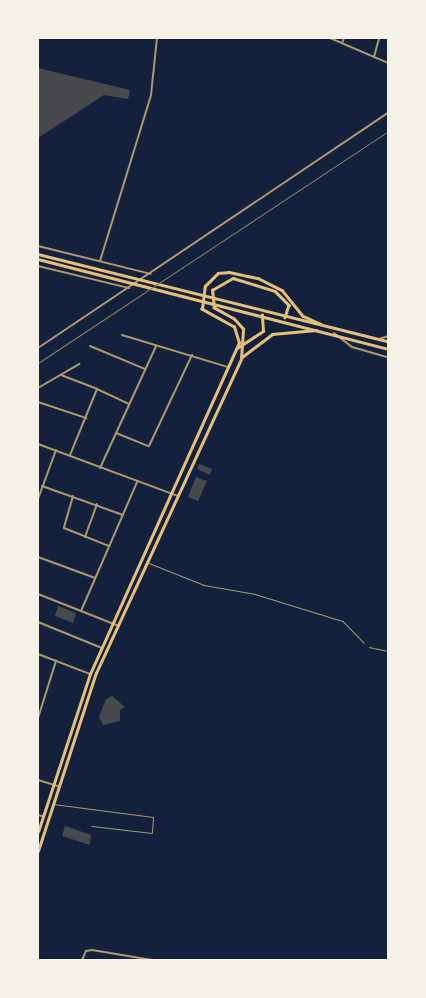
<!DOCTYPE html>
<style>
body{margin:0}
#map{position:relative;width:426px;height:998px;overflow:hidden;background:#14213d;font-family:Lora,serif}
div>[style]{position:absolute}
.building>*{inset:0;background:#48494c}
.service>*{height:0.5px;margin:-0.25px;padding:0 0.25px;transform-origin:0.25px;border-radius:0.25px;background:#b1986c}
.pedestrian>*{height:1px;margin:-0.5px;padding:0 0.5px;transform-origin:0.5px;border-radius:0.5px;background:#b1986c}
.minor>*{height:2px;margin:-1px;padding:0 1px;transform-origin:1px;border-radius:1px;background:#b1986c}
.tertiary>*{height:2px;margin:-1px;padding:0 1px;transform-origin:1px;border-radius:1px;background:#b1986c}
.primary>*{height:2.5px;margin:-1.25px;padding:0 1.25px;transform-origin:1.25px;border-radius:1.25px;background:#e5c07b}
.rail>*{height:1px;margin:-0.5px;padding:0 0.5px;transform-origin:0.5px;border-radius:0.5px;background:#918062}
span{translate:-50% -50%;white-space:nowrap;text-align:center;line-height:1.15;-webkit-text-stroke:5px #f6f1e7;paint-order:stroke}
.frame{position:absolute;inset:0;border:39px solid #f6f1e7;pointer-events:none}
</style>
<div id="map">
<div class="building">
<i style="clip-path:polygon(38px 68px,130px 90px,128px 99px,104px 95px,38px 138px)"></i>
<i style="clip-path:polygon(199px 464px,212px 469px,210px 475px,197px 469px)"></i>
<i style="clip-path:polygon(196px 477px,207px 481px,198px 501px,188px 497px)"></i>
<i style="clip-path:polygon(58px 606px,76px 613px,73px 623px,55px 616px)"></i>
<i style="clip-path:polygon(112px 696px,125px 707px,120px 710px,120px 721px,103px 725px,99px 717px,106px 699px)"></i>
<i style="clip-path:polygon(65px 826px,91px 835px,90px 845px,62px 836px)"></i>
</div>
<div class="service">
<i style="left:149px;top:563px;width:59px;rotate:21.8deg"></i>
<i style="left:204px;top:585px;width:52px;rotate:10deg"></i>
<i style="left:255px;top:594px;width:92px;rotate:17.1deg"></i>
<i style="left:343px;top:621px;width:30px;rotate:46deg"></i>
<i style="left:369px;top:647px;width:19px;rotate:12deg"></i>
</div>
<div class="pedestrian">
<i style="left:53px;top:804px;width:101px;rotate:7.4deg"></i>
<i style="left:153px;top:817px;width:16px;rotate:94deg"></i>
<i style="left:152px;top:833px;width:61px;rotate:-173.5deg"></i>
</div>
<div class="minor">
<i style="left:342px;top:43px;width:5px;rotate:-68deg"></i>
<i style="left:374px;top:57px;width:20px;rotate:-75deg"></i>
<i style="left:100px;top:261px;width:174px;rotate:-72.9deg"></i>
<i style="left:151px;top:95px;width:57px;rotate:-84deg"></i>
<i style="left:122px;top:335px;width:111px;rotate:16.8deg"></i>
<i style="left:90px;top:346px;width:60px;rotate:22.7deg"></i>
<i style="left:61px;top:375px;width:39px;rotate:21deg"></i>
<i style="left:97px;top:389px;width:71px;rotate:112.2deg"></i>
<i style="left:38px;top:388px;width:48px;rotate:-30.3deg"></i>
<i style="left:97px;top:389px;width:35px;rotate:25deg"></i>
<i style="left:38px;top:402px;width:51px;rotate:18.4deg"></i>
<i style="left:116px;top:433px;width:35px;rotate:22deg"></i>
<i style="left:149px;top:446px;width:101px;rotate:-64.7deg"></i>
<i style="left:100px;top:468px;width:134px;rotate:-65.3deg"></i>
<i style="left:42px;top:486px;width:86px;rotate:19.7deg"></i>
<i style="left:73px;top:496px;width:33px;rotate:106deg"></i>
<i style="left:64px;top:528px;width:48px;rotate:21.8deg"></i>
<i style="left:38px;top:499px;width:52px;rotate:-69.8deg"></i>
<i style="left:85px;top:537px;width:35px;rotate:-70deg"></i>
<i style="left:38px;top:557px;width:61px;rotate:20.2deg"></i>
<i style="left:38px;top:594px;width:87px;rotate:21.6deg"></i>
<i style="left:81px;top:611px;width:141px;rotate:-66.5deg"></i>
<i style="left:38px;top:622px;width:69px;rotate:22.1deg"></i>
<i style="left:38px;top:654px;width:56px;rotate:21deg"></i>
<i style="left:38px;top:718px;width:60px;rotate:-72.5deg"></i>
<i style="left:38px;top:815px;width:4px;rotate:14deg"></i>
<i style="left:38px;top:960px;width:4px"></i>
<i style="left:82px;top:960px;width:10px;rotate:-66deg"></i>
<i style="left:86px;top:951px;width:6px;rotate:-9deg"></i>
<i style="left:92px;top:950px;width:61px;rotate:9.5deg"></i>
</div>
<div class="tertiary">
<i style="left:330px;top:38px;width:63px;rotate:23.3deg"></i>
<i style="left:38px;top:246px;width:116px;rotate:13.9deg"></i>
<i style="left:38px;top:266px;width:94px;rotate:13.6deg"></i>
<i style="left:334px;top:333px;width:23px;rotate:38deg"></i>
<i style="left:352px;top:347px;width:37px;rotate:16deg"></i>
<i style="left:379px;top:339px;width:9px;rotate:-18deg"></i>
<i style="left:38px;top:348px;width:422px;rotate:-33.9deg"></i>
<i style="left:38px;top:444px;width:149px;rotate:20.4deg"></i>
<i style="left:38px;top:780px;width:21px;rotate:17deg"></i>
</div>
<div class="primary">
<i style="left:38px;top:254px;width:361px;rotate:14deg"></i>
<i style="left:38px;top:259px;width:361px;rotate:14.4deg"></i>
<i style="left:237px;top:348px;width:31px;rotate:-33deg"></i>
<i style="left:263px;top:331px;width:16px;rotate:-94deg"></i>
<i style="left:242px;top:357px;width:38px;rotate:-37deg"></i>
<i style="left:272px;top:334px;width:44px;rotate:-5.2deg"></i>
<i style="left:38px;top:832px;width:166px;rotate:-71.8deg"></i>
<i style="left:90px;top:674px;width:363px;rotate:-65.8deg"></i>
<i style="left:239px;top:343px;width:17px;rotate:-107deg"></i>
<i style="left:234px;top:327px;width:37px;rotate:-151deg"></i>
<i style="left:202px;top:309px;width:23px;rotate:-83deg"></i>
<i style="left:205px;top:286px;width:18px;rotate:-45deg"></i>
<i style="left:218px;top:273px;width:11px;rotate:-5deg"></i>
<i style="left:229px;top:272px;width:30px;rotate:12deg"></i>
<i style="left:258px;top:278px;width:27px;rotate:27deg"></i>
<i style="left:282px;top:290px;width:33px;rotate:51deg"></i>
<i style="left:303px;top:316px;width:20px;rotate:24deg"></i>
<i style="left:38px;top:851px;width:187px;rotate:-72deg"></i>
<i style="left:96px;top:673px;width:346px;rotate:-65.2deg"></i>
<i style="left:241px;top:359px;width:30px;rotate:-86deg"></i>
<i style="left:243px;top:329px;width:13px;rotate:-132deg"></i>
<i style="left:234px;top:319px;width:23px;rotate:-151deg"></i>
<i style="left:214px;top:308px;width:18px;rotate:-96deg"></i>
<i style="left:212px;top:290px;width:24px;rotate:-30deg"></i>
<i style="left:233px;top:278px;width:44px;rotate:17.2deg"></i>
<i style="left:275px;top:291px;width:20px;rotate:45deg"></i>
<i style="left:289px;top:305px;width:13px;rotate:108deg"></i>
</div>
<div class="rail">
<i style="left:38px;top:363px;width:420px;rotate:-33.5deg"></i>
</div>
<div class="frame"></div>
</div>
